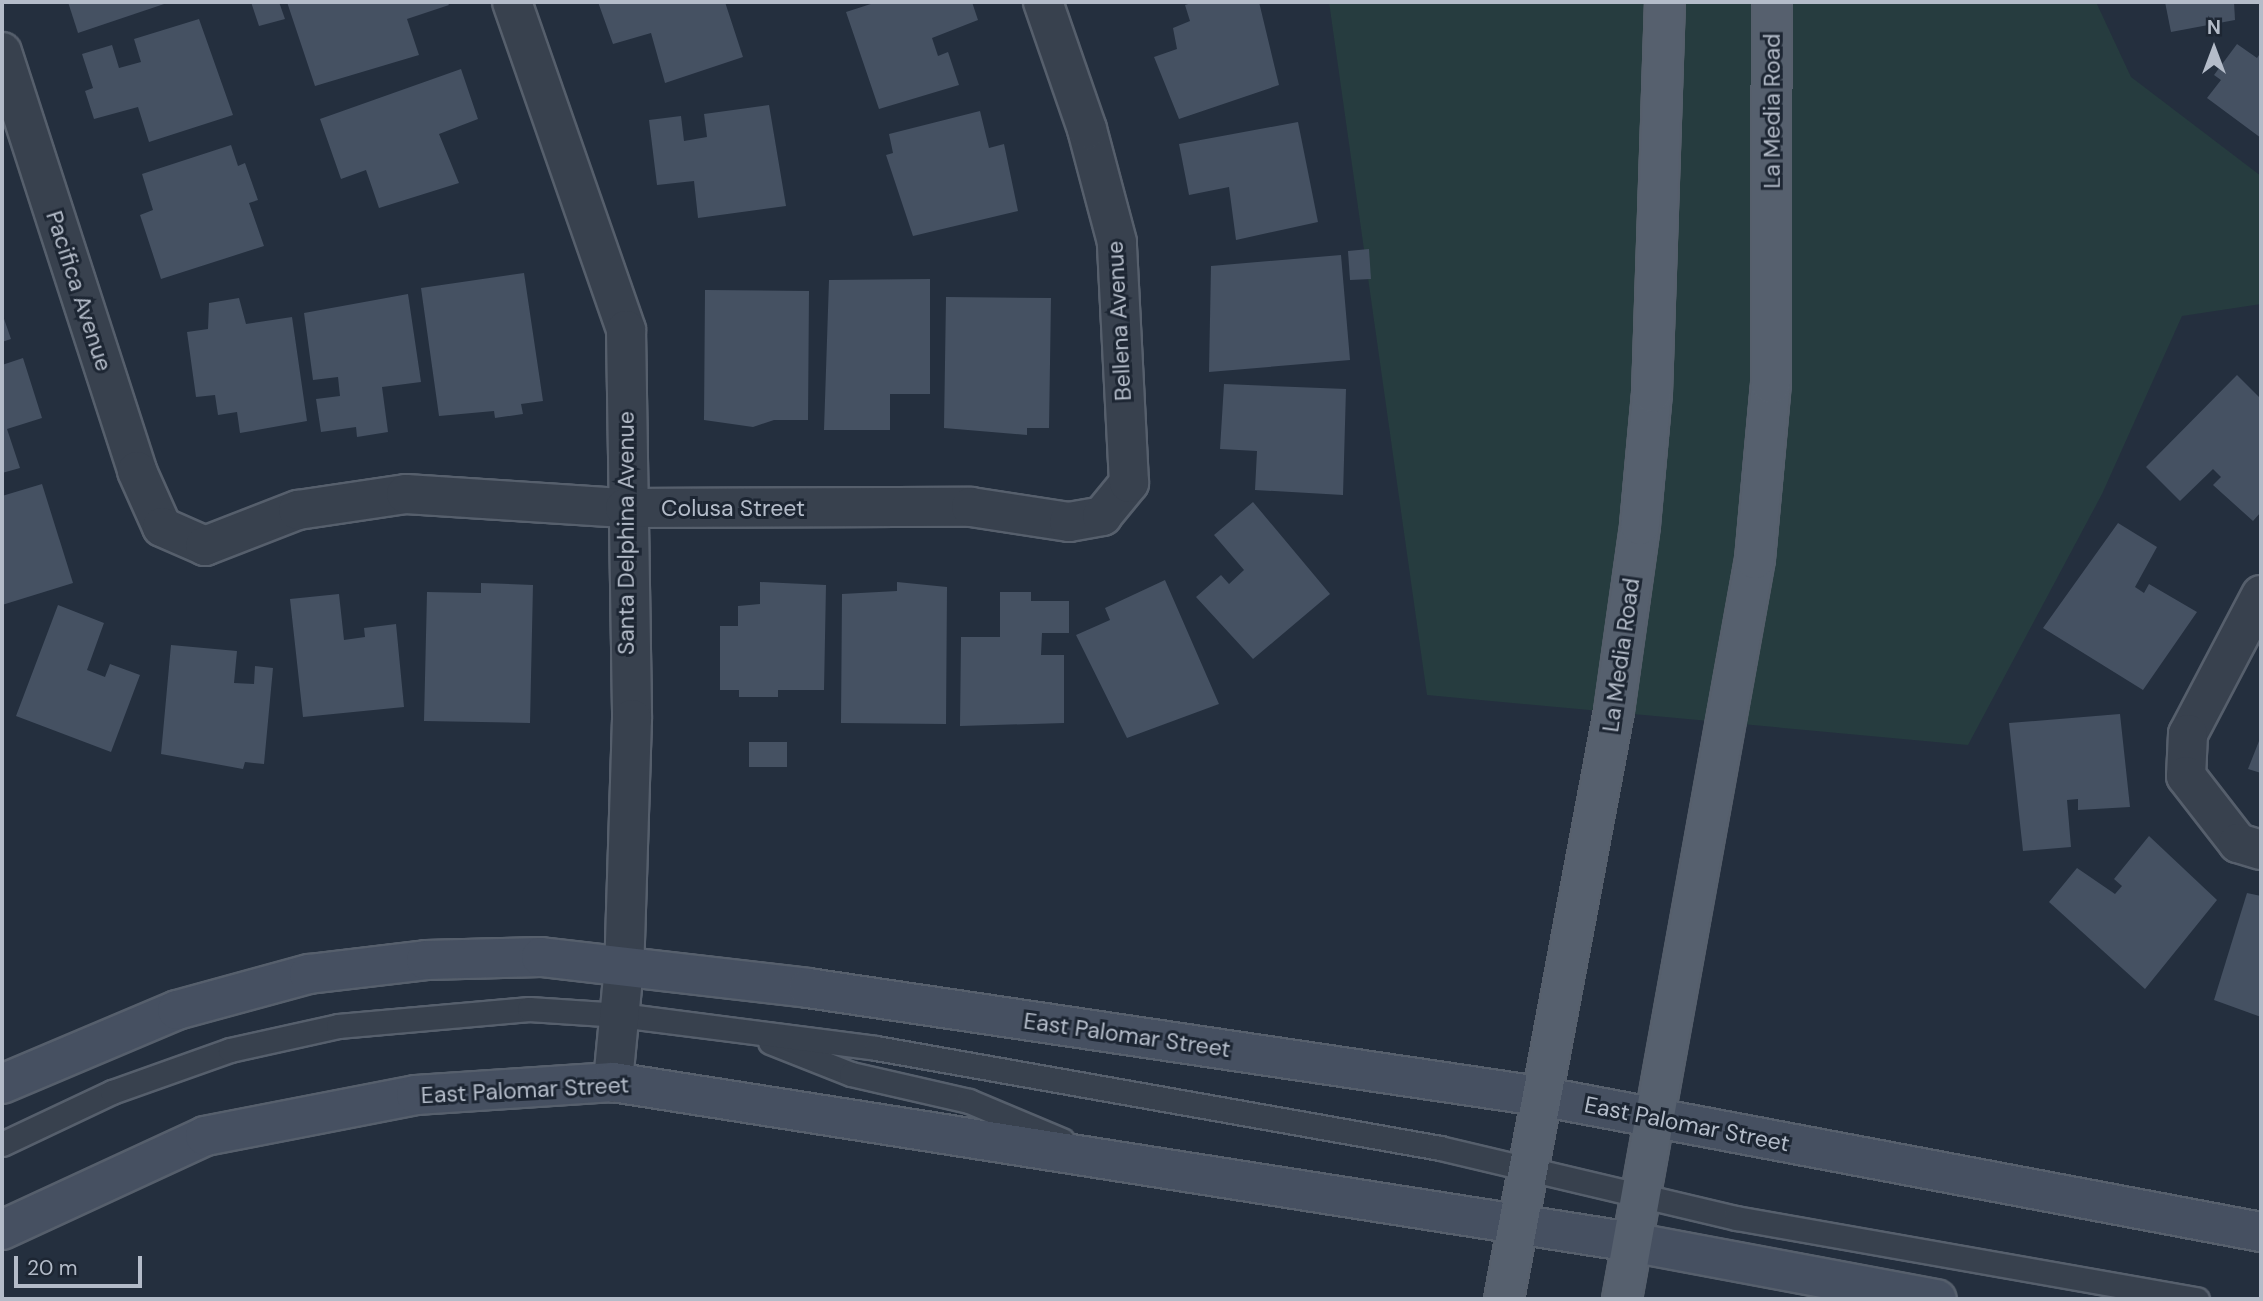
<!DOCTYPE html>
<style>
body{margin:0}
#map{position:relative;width:2263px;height:1301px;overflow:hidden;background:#242f3e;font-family:"DM Sans",sans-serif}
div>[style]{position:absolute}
.green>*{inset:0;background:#263c3f}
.building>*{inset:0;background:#455162}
.roads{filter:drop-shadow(2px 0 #565f6c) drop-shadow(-2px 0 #565f6c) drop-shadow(0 2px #565f6c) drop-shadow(0 -2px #565f6c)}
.service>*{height:23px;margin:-11.5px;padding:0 11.5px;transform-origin:11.5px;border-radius:11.5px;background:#38414e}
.minor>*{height:38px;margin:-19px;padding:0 19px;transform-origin:19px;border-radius:19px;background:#38414e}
.secondary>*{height:38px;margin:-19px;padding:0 19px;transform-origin:19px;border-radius:19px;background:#465061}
.primary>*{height:38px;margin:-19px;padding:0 19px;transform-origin:19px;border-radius:19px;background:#56606e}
span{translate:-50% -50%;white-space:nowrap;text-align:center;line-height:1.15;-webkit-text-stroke:6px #1d2633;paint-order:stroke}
.street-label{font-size:23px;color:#b4bcc9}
.frame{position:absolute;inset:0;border:4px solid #b4bcc9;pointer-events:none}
.north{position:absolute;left:2179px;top:14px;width:70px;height:70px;-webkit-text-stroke:5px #1d2633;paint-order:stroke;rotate:0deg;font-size:19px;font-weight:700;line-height:28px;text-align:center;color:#b4bcc9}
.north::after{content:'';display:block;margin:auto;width:24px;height:32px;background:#b4bcc9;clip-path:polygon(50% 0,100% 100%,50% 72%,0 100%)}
.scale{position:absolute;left:14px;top:1256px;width:128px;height:32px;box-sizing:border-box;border:4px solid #b4bcc9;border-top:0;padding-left:9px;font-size:21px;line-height:24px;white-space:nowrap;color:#b4bcc9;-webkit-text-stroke:5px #1d2633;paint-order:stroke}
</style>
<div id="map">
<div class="green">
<i style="clip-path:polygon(1329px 2px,2096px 2px,2131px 77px,2261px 176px,2261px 304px,2182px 316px,2102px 494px,1968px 745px,1427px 695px)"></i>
</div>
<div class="building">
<i style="clip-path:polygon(68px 2px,170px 2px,78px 33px)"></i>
<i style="clip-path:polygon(251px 2px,279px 2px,285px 19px,259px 26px)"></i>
<i style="clip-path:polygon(287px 2px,447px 2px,449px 5px,407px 19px,419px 55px,315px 86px)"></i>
<i style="clip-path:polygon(598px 2px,725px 2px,743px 57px,665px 83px,651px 33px,613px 44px)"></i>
<i style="clip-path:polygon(877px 2px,972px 2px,978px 20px,932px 38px,938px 56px,948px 52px,959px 85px,879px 109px,846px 12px)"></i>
<i style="clip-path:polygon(1195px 2px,1259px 2px,1279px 85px,1179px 119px,1154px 57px,1177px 49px,1173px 28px,1190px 21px,1185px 5px)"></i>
<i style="clip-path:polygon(2165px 2px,2234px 2px,2235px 20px,2171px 32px)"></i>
<i style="clip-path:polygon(199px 19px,233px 115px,149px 142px,138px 107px,94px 119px,85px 91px,93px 88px,82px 54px,112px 45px,119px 68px,141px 62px,134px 39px)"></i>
<i style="clip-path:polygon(2237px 44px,2257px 58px,2261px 52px,2261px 138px,2207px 98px,2221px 80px,2214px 75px)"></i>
<i style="clip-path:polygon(461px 69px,478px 119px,439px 134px,459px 183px,379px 208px,366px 170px,341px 179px,320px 119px)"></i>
<i style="clip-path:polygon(769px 105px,786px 206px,698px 218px,694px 181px,657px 185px,649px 120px,681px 116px,684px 141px,707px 137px,704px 114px)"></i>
<i style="clip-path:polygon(980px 111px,989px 148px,1004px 144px,1018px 211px,913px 236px,886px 155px,893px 153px,889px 134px)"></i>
<i style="clip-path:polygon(1298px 122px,1318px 222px,1236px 240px,1229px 187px,1189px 195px,1179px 144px)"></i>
<i style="clip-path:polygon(231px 145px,238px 166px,245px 163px,258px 200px,249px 203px,264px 246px,161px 279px,140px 215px,153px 210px,142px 174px)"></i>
<i style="clip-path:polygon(1369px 249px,1371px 279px,1350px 280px,1348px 251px)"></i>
<i style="clip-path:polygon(1341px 255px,1350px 360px,1209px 372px,1211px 266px)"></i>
<i style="clip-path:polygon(524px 273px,543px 401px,521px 404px,523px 414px,495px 418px,494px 411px,439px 416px,421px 288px)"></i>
<i style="clip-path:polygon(930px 279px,930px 394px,890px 394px,890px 430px,824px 430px,829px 280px)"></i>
<i style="clip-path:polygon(705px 290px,809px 291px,808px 420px,774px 420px,753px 427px,704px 420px)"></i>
<i style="clip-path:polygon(408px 294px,421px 382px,382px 387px,388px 432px,357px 437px,356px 427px,321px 432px,316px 399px,340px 396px,338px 377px,313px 380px,304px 313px)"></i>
<i style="clip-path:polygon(946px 297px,1051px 298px,1049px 428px,1027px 428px,1027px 435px,944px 428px)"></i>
<i style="clip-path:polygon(239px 298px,246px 324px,292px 317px,307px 421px,240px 433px,237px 412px,218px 415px,215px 395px,196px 397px,187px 332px,208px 329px,209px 303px)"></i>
<i style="clip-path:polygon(2px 313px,11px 339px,2px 342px)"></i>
<i style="clip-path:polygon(23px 358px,42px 418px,7px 429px,20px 468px,2px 473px,2px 365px)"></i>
<i style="clip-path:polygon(2237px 375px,2261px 399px,2261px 512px,2253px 521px,2213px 485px,2221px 477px,2213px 469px,2180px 501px,2146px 467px)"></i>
<i style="clip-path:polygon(1224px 384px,1346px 389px,1343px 495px,1255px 490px,1257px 451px,1220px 449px)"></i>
<i style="clip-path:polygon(42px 484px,73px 583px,2px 605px,2px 496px)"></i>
<i style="clip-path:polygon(1253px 502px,1330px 594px,1253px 659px,1196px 597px,1221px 575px,1229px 584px,1244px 570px,1214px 535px)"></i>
<i style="clip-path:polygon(2118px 523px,2157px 547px,2135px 587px,2144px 593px,2149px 584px,2197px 612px,2143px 690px,2043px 628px)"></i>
<i style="clip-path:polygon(1165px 580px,1219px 704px,1127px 738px,1076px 635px,1110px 620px,1105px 608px)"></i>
<i style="clip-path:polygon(760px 582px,826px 585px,824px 690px,778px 690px,778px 697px,739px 697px,739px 690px,720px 690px,720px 626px,738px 626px,738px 606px,760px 604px)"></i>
<i style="clip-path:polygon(897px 582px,947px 587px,946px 724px,841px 723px,842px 594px,897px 591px)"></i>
<i style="clip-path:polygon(481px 583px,533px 585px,530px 723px,424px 721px,427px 592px,481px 593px)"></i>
<i style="clip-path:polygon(1000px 592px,1031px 592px,1031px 601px,1069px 601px,1069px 633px,1042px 633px,1041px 655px,1064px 655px,1064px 723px,960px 726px,961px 637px,1000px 637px)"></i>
<i style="clip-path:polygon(339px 594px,344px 640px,365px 637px,364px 628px,396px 624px,404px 707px,303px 717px,290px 599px)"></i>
<i style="clip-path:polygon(58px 605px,104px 623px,87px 670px,105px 677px,110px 664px,140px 675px,111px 752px,16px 716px)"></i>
<i style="clip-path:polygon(171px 645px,237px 651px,234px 683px,254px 684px,255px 666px,273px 668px,264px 764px,245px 762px,243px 769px,161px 754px)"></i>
<i style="clip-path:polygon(2120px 714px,2130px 807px,2078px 810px,2078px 799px,2067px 800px,2071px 847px,2023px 851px,2009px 723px)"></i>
<i style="clip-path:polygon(2261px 736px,2261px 773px,2248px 769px)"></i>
<i style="clip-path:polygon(749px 742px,787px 742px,787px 767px,749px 767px)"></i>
<i style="clip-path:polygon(2149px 836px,2217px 900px,2145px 989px,2049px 902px,2077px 868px,2115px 894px,2122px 886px,2114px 879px)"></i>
<i style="clip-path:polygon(2247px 893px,2261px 896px,2261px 1017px,2214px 1000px)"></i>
</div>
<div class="roads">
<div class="service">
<i style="left:770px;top:1042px;width:87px;rotate:21.6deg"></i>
<i style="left:851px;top:1074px;width:121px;rotate:12.9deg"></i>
<i style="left:969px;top:1101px;width:101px;rotate:22.8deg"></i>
<i style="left:2px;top:1144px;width:122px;rotate:-25.3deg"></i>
<i style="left:112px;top:1092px;width:125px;rotate:-19.6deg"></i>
<i style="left:230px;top:1050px;width:111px;rotate:-12.5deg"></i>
<i style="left:338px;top:1026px;width:192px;rotate:-5.1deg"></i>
<i style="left:529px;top:1009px;width:91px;rotate:3.8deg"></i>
<i style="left:620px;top:1015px;width:258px;rotate:7.3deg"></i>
<i style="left:876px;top:1048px;width:573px;rotate:10.05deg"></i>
<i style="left:1440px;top:1148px;width:304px;rotate:13.3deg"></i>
<i style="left:1736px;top:1218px;width:468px;rotate:10deg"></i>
</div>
<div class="minor">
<i style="left:512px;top:2px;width:347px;rotate:70.8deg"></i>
<i style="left:626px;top:330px;width:389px;rotate:89.1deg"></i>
<i style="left:632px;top:719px;width:248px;rotate:91.8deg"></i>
<i style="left:624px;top:967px;width:116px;rotate:95.5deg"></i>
<i style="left:2px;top:52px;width:440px;rotate:72.1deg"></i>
<i style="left:137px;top:471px;width:61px;rotate:65.9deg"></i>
<i style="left:162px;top:527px;width:47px;rotate:23.8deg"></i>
<i style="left:205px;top:546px;width:100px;rotate:-21.2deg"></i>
<i style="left:298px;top:510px;width:109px;rotate:-8.4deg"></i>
<i style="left:406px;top:494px;width:219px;rotate:3.7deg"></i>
<i style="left:625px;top:508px;width:346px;rotate:-0.2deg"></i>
<i style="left:971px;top:507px;width:99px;rotate:8.7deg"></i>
<i style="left:1069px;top:522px;width:34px;rotate:-10deg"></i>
<i style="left:1102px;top:516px;width:43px;rotate:-50.7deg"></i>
<i style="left:1129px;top:483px;width:241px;rotate:-92.9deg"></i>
<i style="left:1117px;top:242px;width:117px;rotate:-104.9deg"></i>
<i style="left:1087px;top:129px;width:134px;rotate:-109.1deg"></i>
<i style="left:2261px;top:595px;width:157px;rotate:117.7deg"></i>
<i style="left:2188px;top:734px;width:42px;rotate:92.7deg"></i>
<i style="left:2186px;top:776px;width:85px;rotate:52.2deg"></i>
<i style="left:2238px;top:843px;width:24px;rotate:17deg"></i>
</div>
<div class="secondary">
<i style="left:2px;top:1084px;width:190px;rotate:-22.9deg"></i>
<i style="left:177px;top:1010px;width:137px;rotate:-15.3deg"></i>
<i style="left:309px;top:974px;width:118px;rotate:-6.8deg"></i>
<i style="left:426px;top:960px;width:115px;rotate:-1.5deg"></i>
<i style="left:541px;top:957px;width:269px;rotate:6.6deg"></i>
<i style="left:808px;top:988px;width:745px;rotate:8.41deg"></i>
<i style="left:1545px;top:1097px;width:729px;rotate:10.68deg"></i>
<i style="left:2px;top:1230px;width:224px;rotate:-24.8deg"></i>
<i style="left:205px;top:1136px;width:215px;rotate:-11deg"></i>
<i style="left:416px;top:1095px;width:197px;rotate:-3.8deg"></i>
<i style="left:613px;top:1082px;width:1030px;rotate:8.93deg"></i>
<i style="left:1631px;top:1242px;width:311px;rotate:10.6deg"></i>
</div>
<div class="primary">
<i style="left:1504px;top:1299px;width:598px;rotate:-79.4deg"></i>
<i style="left:1614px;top:711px;width:188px;rotate:-82deg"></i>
<i style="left:1640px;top:525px;width:133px;rotate:-84.8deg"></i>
<i style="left:1652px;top:393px;width:391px;rotate:-88.1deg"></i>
<i style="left:1622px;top:1299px;width:752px;rotate:-79.81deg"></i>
<i style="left:1755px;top:559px;width:176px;rotate:-84.8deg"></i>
<i style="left:1771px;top:384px;width:382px;rotate:-89.9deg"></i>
</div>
</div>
<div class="street-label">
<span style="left:1772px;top:111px;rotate:-90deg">La Media Road</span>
<span style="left:79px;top:291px;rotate:72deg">Pacifica Avenue</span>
<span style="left:1119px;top:321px;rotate:-93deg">Bellena Avenue</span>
<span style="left:733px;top:508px">Colusa Street</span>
<span style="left:626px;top:533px;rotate:-90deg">Santa Delphina Avenue</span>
<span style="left:1621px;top:655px;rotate:-82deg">La Media Road</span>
<span style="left:1127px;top:1035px;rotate:8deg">East Palomar Street</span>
<span style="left:525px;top:1090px;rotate:-3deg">East Palomar Street</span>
<span style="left:1687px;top:1124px;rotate:11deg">East Palomar Street</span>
</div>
<div class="frame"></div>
<div class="north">N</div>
<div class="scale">20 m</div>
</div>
